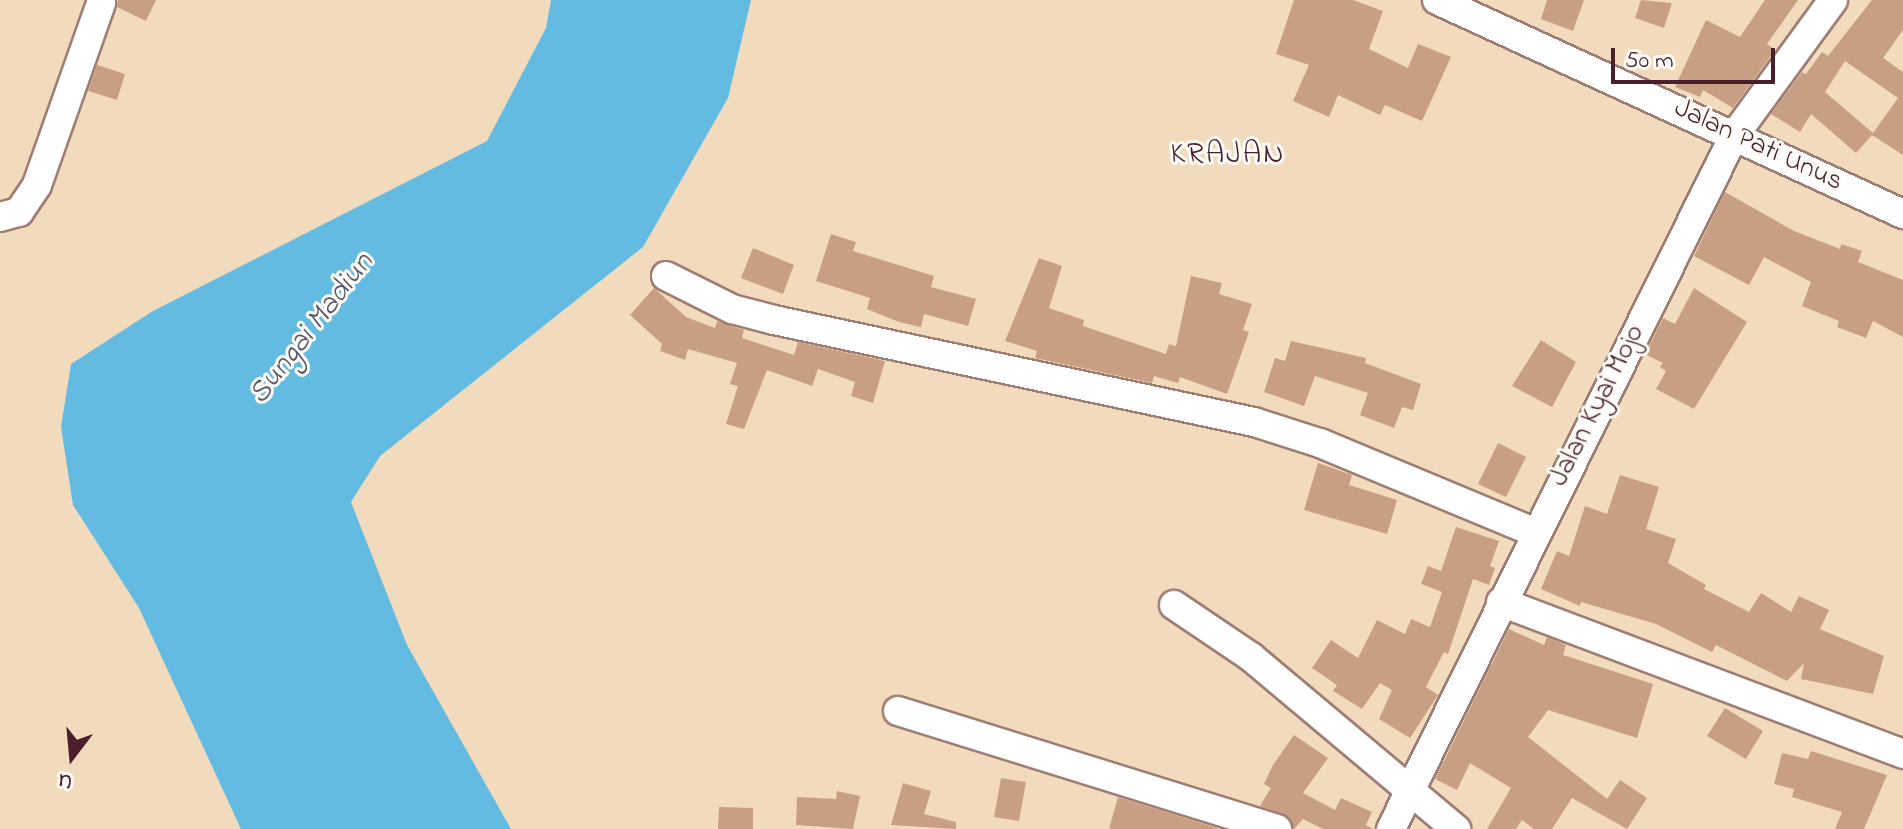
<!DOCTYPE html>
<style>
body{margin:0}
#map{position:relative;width:1903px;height:829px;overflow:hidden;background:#f2dbbc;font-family:"Indie Flower",sans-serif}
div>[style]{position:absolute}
.water>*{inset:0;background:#64bbe1}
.building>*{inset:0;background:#c99f83}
.roads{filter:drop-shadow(2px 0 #9e7d74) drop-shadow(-2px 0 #9e7d74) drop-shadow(0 2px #9e7d74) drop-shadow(0 -2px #9e7d74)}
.minor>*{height:28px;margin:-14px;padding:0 14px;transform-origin:14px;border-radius:14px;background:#fff}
span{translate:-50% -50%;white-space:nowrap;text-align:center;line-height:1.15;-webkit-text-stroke:6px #fdfcf7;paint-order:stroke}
.street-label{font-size:28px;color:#4a1f2b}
.neighbourhood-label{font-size:30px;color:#4a1f2b;letter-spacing:2px}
.water-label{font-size:30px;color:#53566b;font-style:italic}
.north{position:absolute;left:32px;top:717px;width:80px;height:80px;-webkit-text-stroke:6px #fdfcf7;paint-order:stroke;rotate:196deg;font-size:22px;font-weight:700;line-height:32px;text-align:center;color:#4a1f2b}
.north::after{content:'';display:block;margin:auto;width:28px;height:36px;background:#4a1f2b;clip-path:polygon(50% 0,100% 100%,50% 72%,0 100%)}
.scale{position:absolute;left:1611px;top:48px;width:164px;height:36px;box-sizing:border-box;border:4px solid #4a1f2b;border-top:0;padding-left:10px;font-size:24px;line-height:28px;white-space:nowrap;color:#4a1f2b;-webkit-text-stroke:6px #fdfcf7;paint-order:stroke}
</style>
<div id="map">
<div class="water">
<i style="clip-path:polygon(551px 0,751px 0,728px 98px,643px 247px,380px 456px,351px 502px,407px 645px,511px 829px,241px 829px,139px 608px,73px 505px,61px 427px,71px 364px,153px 311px,487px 141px,546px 28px)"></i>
</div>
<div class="building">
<i style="clip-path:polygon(118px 0,156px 0,146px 21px,117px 7px)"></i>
<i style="clip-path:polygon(1294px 0,1353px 0,1383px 11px,1369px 49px,1408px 68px,1418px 44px,1451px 57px,1422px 121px,1385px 105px,1380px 115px,1338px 95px,1329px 117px,1293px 101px,1309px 65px,1276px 54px)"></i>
<i style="clip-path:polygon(1547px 0,1584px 0,1573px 31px,1541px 19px)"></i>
<i style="clip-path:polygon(1641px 0,1672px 3px,1664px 28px,1635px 18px)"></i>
<i style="clip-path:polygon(1765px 0,1798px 0,1767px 44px,1775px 50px,1733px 108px,1703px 90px,1700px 97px,1675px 87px,1706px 20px,1740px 37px)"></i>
<i style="clip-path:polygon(evenodd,1872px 0,1903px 0,1903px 30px,1883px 58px,1903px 72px,1903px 155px,1872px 135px,1856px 153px,1811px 114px,1800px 132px,1771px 114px,1802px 72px,1806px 74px,1822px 52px,1828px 56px,1872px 0,1845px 61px,1898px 98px,1873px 133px,1825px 92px,1845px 61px)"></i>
<i style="clip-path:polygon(97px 65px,125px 74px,117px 100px,88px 91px)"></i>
<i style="clip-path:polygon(1725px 192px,1794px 231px,1840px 249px,1841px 244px,1862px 251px,1858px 262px,1903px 280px,1903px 337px,1873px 321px,1866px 338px,1837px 327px,1839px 321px,1802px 306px,1811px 282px,1764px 257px,1749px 285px,1694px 256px)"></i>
<i style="clip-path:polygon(831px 234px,856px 242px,853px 251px,934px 276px,931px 287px,976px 299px,968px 326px,924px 314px,921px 327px,899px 322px,867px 309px,870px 298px,816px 281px)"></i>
<i style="clip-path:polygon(753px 248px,794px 265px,783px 294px,741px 278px)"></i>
<i style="clip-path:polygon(1039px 258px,1062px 266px,1049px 308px,1084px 320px,1083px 326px,1166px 354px,1169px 344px,1176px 346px,1191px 276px,1222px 283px,1219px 294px,1252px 304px,1243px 330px,1249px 332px,1227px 394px,1180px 377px,1178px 383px,1154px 376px,1152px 383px,1035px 358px,1037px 351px,1005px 341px)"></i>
<i style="clip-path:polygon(654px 288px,686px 317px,715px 328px,717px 321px,744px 330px,742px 338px,794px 355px,798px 342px,885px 361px,873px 403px,851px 396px,855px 382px,818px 369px,812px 386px,767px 370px,744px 429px,726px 424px,738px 386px,730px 384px,737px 363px,688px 349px,685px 360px,660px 351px,662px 344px,630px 315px)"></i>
<i style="clip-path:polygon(1694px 288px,1747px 322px,1694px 409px,1656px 389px,1666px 371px,1660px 367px,1663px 363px,1645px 354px,1663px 318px,1675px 324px)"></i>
<i style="clip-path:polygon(1541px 340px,1576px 362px,1552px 407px,1512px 386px)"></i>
<i style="clip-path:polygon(1291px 341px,1366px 358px,1365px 363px,1421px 384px,1413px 410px,1402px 407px,1394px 428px,1360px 415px,1368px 393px,1315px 376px,1304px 406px,1264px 392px,1275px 358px,1285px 361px)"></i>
<i style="clip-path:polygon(1498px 443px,1526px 457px,1506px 497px,1478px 484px)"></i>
<i style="clip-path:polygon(1318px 463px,1352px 475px,1349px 485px,1397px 500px,1387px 534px,1304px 510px)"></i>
<i style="clip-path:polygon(1620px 475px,1659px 487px,1646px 529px,1676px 539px,1668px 563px,1706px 585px,1704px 589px,1749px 612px,1761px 593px,1791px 612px,1799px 596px,1829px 610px,1820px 629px,1884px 656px,1873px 694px,1801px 679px,1804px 663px,1787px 681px,1716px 645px,1712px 652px,1656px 624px,1581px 602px,1580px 606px,1541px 589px,1557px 551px,1569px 556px,1585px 506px,1607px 514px)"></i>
<i style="clip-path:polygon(1456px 527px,1499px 541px,1490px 566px,1495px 568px,1489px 585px,1473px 579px,1448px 654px,1444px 652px,1426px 687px,1438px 695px,1410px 738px,1379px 719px,1392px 690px,1380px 683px,1362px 709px,1333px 691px,1337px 685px,1312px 668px,1331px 640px,1358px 658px,1377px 620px,1405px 634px,1411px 619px,1430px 627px,1442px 592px,1421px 584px,1428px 566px,1441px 571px)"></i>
<i style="clip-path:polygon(1509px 629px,1544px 645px,1547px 637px,1566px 645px,1563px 655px,1653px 684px,1637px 738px,1548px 710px,1528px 737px,1607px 799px,1620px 780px,1647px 798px,1627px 829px,1572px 798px,1552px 829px,1534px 829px,1522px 820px,1516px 829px,1487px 829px,1511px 788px,1470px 763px,1457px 790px,1435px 779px)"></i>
<i style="clip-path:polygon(1725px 708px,1763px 731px,1746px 759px,1707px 736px)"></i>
<i style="clip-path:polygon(1294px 735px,1328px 758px,1303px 793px,1335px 810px,1341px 798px,1372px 812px,1366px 825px,1373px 829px,1323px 829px,1303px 819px,1294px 829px,1289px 817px,1260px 806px,1271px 788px,1264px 784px,1273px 765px)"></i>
<i style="clip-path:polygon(1811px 751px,1887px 775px,1864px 829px,1835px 829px,1842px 812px,1792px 797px,1794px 789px,1774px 784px,1782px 753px,1808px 759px)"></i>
<i style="clip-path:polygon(1001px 778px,1026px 782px,1019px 821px,994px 817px)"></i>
<i style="clip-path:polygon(903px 783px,931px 791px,924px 814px,956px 822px,956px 829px,891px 825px)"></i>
<i style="clip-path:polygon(837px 791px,860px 796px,853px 829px,796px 825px,797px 797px,836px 799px)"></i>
<i style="clip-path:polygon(1118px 797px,1217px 828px,1217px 829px,1109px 829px)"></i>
<i style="clip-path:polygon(719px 807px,753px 808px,753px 829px,718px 829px)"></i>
</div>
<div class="roads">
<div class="minor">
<i style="left:1437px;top:0;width:513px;rotate:24.67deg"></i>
<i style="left:0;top:217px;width:20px;rotate:-15deg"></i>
<i style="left:19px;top:212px;width:32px;rotate:-56deg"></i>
<i style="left:37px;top:185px;width:193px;rotate:-70.6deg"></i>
<i style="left:666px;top:276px;width:74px;rotate:26.6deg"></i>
<i style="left:732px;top:309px;width:43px;rotate:14.7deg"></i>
<i style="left:774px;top:320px;width:491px;rotate:12deg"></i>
<i style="left:1254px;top:422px;width:69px;rotate:17.7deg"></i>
<i style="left:1320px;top:443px;width:232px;rotate:22.6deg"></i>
<i style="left:1501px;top:602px;width:430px;rotate:20.7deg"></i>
<i style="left:1174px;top:605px;width:93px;rotate:34deg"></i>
<i style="left:1251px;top:657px;width:268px;rotate:40deg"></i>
<i style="left:898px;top:711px;width:397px;rotate:17.3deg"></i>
<i style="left:1391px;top:829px;width:773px;rotate:-63.67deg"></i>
<i style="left:1734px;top:136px;width:168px;rotate:-53.9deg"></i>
</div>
</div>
<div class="street-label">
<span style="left:1758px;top:146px;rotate:25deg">Jalan Pati Unus</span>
<span style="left:1598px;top:406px;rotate:-63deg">Jalan Kyai Mojo</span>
</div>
<div class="neighbourhood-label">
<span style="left:1228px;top:155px">KRAJAN</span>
</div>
<div class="water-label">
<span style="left:312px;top:329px;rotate:-52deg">Sungai Madiun</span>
</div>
<div class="north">U</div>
<div class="scale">50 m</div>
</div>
